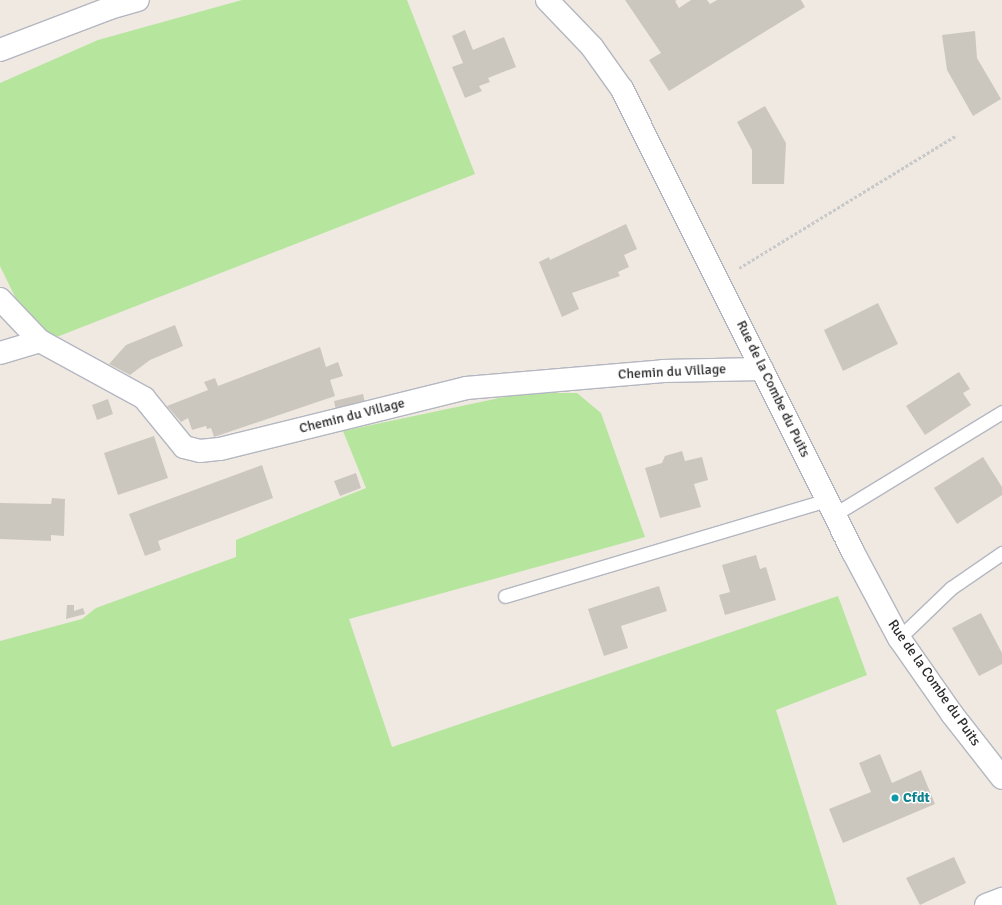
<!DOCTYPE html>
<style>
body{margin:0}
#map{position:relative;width:1002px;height:905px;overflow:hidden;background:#efe9e1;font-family:Signika,sans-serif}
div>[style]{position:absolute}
.green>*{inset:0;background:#b6e59e}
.building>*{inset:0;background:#cbc7bf}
.path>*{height:2.5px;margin-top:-1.25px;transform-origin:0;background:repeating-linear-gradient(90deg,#c9c9c9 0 3px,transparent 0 5px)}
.roads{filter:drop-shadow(1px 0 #b4b7c1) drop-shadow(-1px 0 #b4b7c1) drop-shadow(0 1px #b4b7c1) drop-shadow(0 -1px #b4b7c1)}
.service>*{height:13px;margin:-6.5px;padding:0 6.5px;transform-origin:6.5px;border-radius:6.5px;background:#fff}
.minor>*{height:22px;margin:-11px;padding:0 11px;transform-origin:11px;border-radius:11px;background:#fff}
.dots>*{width:11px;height:11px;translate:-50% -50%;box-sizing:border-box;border:2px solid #fff;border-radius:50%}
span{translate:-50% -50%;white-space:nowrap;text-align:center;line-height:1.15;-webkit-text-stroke:3px #fff;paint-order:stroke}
.street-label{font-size:14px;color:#2e2e2e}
.culture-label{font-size:14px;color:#0d838f;font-weight:700}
.left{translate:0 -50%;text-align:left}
</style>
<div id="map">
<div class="green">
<i style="clip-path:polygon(242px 0,407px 0,475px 174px,54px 338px,20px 307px,0 266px,0 83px,98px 40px)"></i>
<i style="clip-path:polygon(523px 393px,577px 393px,601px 413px,645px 537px,349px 619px,392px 747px,838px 596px,867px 675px,776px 710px,837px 905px,0 905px,0 641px,82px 619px,96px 608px,236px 557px,236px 540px,366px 488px,343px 431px)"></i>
</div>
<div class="building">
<i style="clip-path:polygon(625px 0,677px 0,675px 1px,679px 8px,691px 0,707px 0,710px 4px,717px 0,801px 0,805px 7px,669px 91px,649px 60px,661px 53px)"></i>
<i style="clip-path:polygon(465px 30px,473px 50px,504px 37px,516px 67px,488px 78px,490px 82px,479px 86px,482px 91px,465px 98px,452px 67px,463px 63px,452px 36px)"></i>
<i style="clip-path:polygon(975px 31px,977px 58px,1001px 99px,973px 116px,947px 70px,942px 35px)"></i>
<i style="clip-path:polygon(765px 106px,786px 143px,784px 184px,752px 184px,752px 150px,737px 122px)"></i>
<i style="clip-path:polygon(626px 224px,637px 249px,624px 255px,629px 267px,618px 272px,620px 276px,572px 293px,579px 309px,562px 317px,539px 262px,549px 257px,550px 260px)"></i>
<i style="clip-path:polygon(878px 303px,898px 344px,843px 371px,824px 330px)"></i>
<i style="clip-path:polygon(175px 325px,183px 346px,150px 360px,130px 375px,109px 364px,126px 345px)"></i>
<i style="clip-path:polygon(320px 347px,326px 367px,338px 362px,343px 376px,330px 380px,335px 396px,214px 437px,211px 428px,207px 429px,206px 426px,192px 430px,188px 418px,181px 422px,167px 406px,208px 390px,204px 382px,215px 378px,218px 386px)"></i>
<i style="clip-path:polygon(959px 372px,970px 389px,963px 393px,971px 405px,925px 435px,906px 406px)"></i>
<i style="clip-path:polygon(363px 394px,366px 408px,337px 415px,334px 401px)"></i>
<i style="clip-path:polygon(108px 399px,113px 414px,97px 420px,92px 405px)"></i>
<i style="clip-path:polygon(154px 436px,168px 478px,118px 495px,104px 453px)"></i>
<i style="clip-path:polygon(682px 451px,685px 461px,702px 457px,708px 480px,694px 484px,701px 507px,660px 518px,645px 468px,662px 463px,665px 456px)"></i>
<i style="clip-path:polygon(983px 457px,1002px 487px,1002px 495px,957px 524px,934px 488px)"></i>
<i style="clip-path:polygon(262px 465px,273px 498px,158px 541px,161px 550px,145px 556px,129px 514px)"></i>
<i style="clip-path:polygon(356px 473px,361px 488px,340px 496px,334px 481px)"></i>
<i style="clip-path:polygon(52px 498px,65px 499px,64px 536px,51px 535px,51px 541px,0 539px,0 503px,51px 504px)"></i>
<i style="clip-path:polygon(756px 555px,760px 569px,766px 567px,776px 600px,725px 615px,719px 595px,730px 592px,722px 565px)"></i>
<i style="clip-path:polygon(659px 586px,667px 611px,621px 626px,628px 648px,604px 656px,588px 609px)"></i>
<i style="clip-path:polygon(67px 605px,74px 605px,74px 611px,83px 608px,85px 614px,66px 619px)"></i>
<i style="clip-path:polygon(981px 613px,1002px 653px,1002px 664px,979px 676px,952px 628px)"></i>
<i style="clip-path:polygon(880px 754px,892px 783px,921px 770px,935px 804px,843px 843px,829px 809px,871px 792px,859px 763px)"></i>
<i style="clip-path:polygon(954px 857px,966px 883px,920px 905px,906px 878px)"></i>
</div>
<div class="path">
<i style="left:739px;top:268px;width:255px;rotate:-31.4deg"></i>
</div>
<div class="roads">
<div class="service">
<i style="left:835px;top:514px;width:196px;rotate:-31.4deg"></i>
<i style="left:505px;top:596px;width:337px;rotate:-16.6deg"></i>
<i style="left:899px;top:638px;width:72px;rotate:-43.9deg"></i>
<i style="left:951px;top:588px;width:62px;rotate:-34.5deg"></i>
</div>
<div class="minor">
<i style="left:547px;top:0;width:65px;rotate:46.2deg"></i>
<i style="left:592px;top:47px;width:52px;rotate:54.5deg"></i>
<i style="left:622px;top:89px;width:517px;rotate:63.48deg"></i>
<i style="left:853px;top:552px;width:98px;rotate:61.9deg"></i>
<i style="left:899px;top:638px;width:93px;rotate:55.1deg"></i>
<i style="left:952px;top:714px;width:81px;rotate:52deg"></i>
<i style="left:0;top:50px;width:118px;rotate:-20.9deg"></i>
<i style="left:110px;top:8px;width:29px;rotate:-16deg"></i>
<i style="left:0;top:299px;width:58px;rotate:46.4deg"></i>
<i style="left:40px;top:341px;width:119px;rotate:28.7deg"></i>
<i style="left:144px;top:398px;width:63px;rotate:50.8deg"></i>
<i style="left:184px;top:447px;width:16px;rotate:14deg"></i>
<i style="left:200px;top:451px;width:20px;rotate:-6deg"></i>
<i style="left:220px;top:449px;width:253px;rotate:-13.9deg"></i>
<i style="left:466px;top:388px;width:198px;rotate:-4.9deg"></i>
<i style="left:663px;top:371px;width:99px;rotate:-1.2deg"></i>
<i style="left:0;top:353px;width:42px;rotate:-16.7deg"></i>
<i style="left:986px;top:905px;width:17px;rotate:-21deg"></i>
</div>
</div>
<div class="dots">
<i style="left:895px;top:798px;background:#0f9aa8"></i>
</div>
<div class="street-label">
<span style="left:672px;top:372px;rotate:-3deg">Chemin du Village</span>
<span style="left:773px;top:389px;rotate:64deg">Rue de la Combe du Puits</span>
<span style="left:352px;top:416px;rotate:-14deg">Chemin du Village</span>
<span style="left:934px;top:683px;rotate:55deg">Rue de la Combe du Puits</span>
</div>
<div class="culture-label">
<span class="left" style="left:903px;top:798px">Cfdt</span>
</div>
</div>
